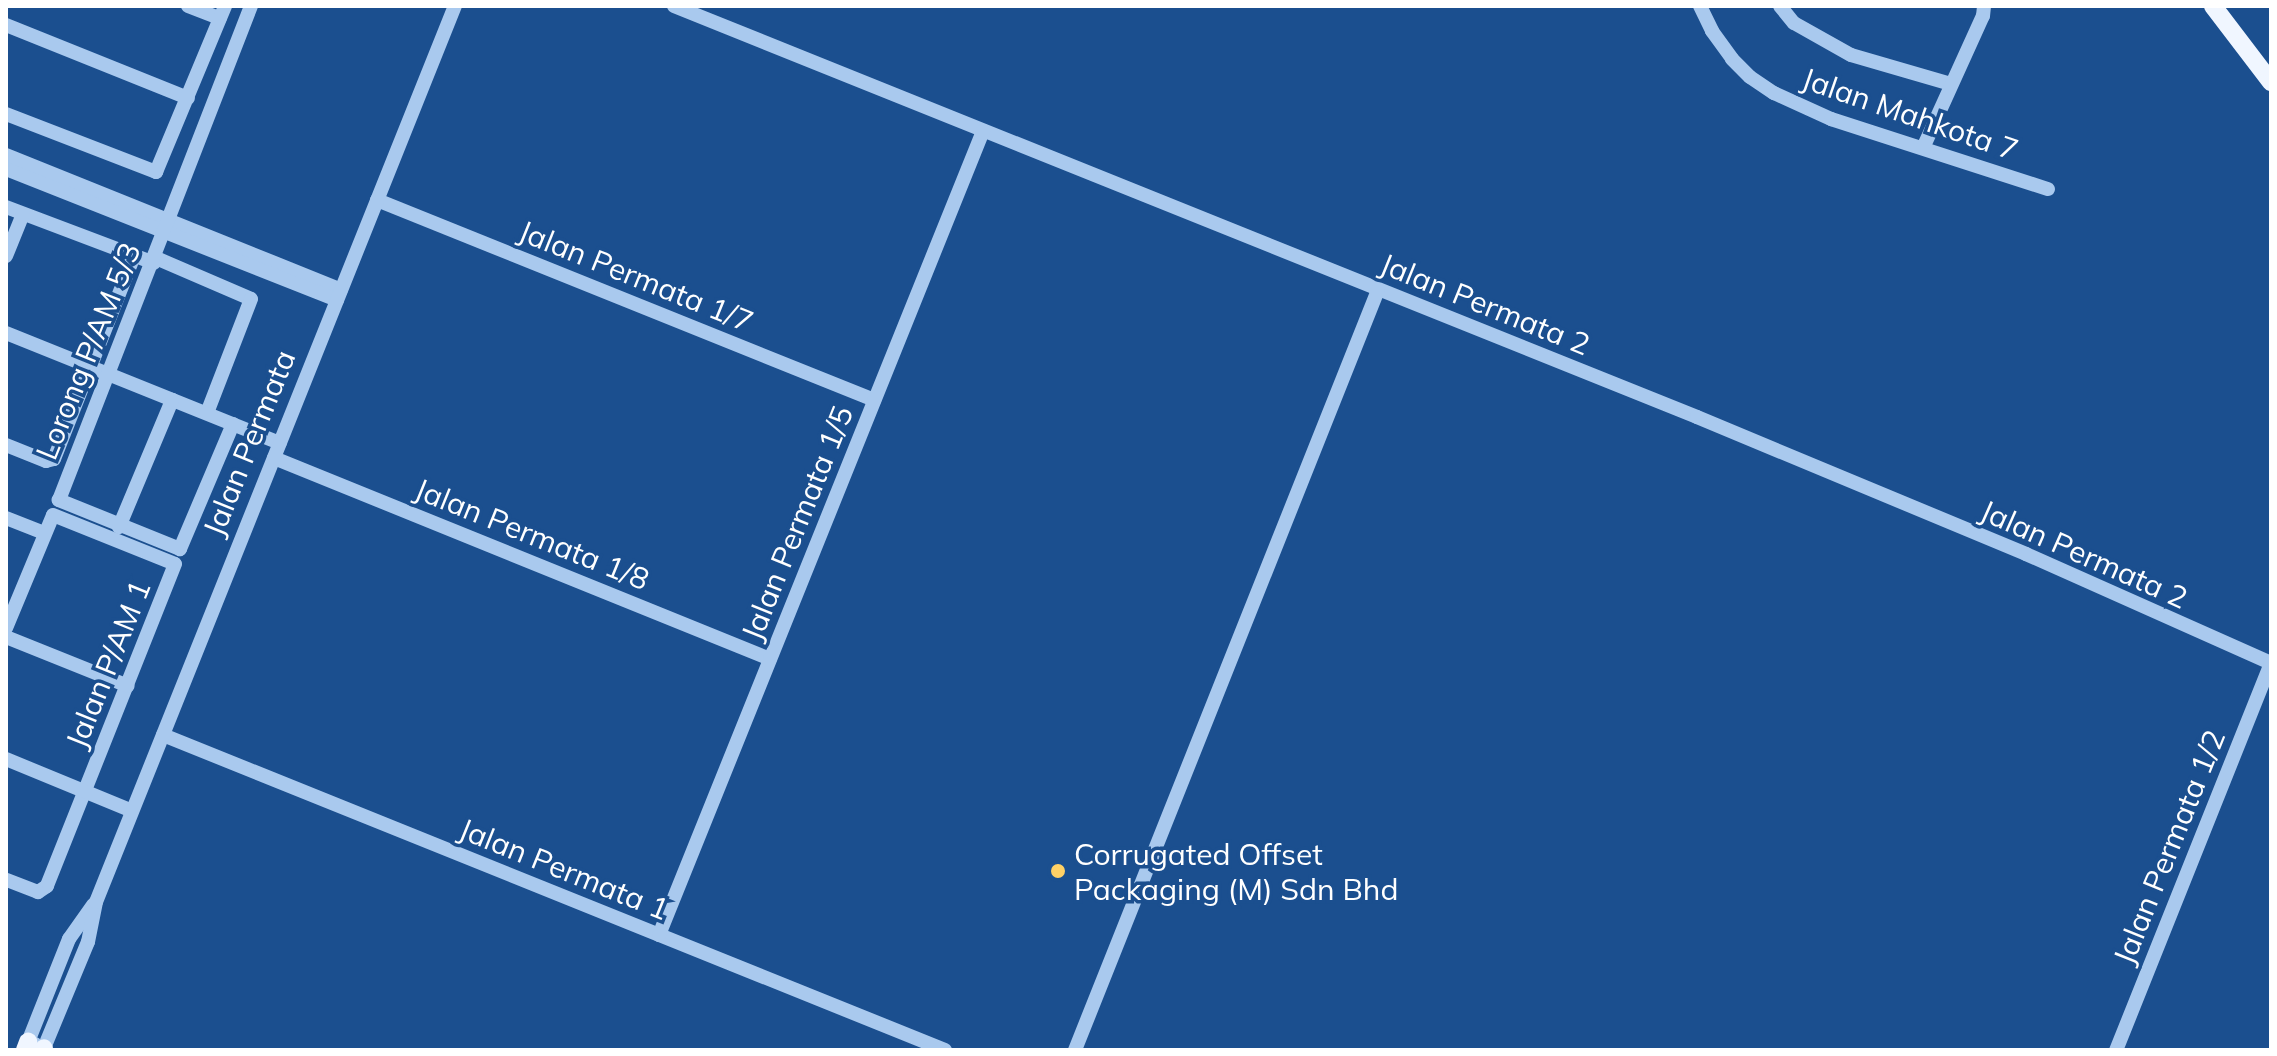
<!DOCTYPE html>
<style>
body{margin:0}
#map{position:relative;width:2277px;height:1056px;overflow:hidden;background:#1b4f8f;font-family:Mulish,sans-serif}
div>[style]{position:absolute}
.minor>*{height:14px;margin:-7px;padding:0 7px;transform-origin:7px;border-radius:7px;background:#a9c9ee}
.major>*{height:18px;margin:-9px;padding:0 9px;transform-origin:9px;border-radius:9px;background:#f0f6ff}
.dots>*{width:22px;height:22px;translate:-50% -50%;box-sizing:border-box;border:4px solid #1b4f8f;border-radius:50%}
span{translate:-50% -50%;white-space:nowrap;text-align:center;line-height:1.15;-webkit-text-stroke:7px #1b4f8f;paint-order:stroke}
.street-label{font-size:30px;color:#fff}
.poi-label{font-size:30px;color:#fff}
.left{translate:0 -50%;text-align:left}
.frame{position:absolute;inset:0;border:8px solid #fff;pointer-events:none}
</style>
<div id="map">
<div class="minor">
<i style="left:188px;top:6px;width:34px;rotate:21deg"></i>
<i style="left:674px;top:6px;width:1102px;rotate:21.89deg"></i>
<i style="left:1697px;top:417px;width:356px;rotate:22.6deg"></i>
<i style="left:2026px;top:554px;width:268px;rotate:24deg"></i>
<i style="left:2271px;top:663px;width:417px;rotate:111.8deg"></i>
<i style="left:1700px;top:6px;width:28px;rotate:64deg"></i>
<i style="left:1712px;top:31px;width:34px;rotate:54deg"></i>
<i style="left:1732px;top:59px;width:25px;rotate:45deg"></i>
<i style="left:1750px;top:77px;width:29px;rotate:34deg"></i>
<i style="left:1774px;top:93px;width:63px;rotate:24.5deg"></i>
<i style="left:1831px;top:119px;width:228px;rotate:17.9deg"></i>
<i style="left:1780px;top:6px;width:22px;rotate:51deg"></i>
<i style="left:1794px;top:23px;width:65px;rotate:29.3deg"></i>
<i style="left:1851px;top:55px;width:104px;rotate:16.2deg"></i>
<i style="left:6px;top:25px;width:196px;rotate:21.9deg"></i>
<i style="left:6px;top:114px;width:161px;rotate:21.1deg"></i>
<i style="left:156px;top:172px;width:180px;rotate:-67.4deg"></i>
<i style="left:1923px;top:148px;width:145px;rotate:-65.6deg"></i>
<i style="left:1983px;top:16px;width:10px;rotate:-84deg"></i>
<i style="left:6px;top:155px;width:361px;rotate:21.9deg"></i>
<i style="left:6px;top:169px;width:356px;rotate:21.6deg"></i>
<i style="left:377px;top:200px;width:536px;rotate:21.92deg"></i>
<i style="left:6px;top:207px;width:158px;rotate:20.7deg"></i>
<i style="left:6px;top:256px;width:45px;rotate:-68deg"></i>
<i style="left:156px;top:258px;width:103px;rotate:23.3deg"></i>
<i style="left:251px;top:299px;width:122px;rotate:111.1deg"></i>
<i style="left:6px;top:333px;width:295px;rotate:21.9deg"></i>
<i style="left:233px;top:424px;width:136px;rotate:113deg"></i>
<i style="left:180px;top:549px;width:131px;rotate:-158deg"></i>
<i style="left:59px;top:500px;width:530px;rotate:-68.76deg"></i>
<i style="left:6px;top:445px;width:43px;rotate:21.8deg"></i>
<i style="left:46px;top:461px;width:8px;rotate:-14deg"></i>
<i style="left:54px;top:459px;width:218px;rotate:-68.5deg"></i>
<i style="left:274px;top:458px;width:535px;rotate:22.06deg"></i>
<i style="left:6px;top:518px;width:41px;rotate:21.5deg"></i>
<i style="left:119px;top:527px;width:138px;rotate:-67.3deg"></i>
<i style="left:6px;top:628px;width:122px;rotate:-67.4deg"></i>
<i style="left:53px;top:515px;width:131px;rotate:21.9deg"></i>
<i style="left:175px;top:564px;width:347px;rotate:111.7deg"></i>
<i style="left:47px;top:886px;width:11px;rotate:146deg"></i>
<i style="left:38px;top:892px;width:34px;rotate:-159deg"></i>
<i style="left:6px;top:637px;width:131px;rotate:21.9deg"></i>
<i style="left:163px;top:735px;width:843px;rotate:21.94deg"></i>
<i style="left:6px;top:759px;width:136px;rotate:22.4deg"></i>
<i style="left:659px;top:935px;width:867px;rotate:-68.05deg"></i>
<i style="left:35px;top:1044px;width:7px;rotate:-164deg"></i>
<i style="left:28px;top:1042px;width:111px;rotate:-68.3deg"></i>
<i style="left:69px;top:939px;width:42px;rotate:-54.8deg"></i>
<i style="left:44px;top:1048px;width:115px;rotate:-67.5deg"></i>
<i style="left:88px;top:942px;width:41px;rotate:-78.7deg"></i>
<i style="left:96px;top:902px;width:965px;rotate:-68.17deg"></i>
<i style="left:1075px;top:1050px;width:818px;rotate:-68.26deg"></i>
</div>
<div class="major">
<i style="left:2213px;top:6px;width:96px;rotate:52.7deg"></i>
<i style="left:25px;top:1050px;width:9px;rotate:-69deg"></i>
<i style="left:43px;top:1050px;width:2px;rotate:-63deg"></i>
</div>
<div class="dots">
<i style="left:1058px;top:871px;background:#ffd166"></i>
</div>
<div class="street-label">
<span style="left:1910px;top:114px;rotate:19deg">Jalan Mahkota 7</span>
<span style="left:636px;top:276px;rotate:22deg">Jalan Permata 1/7</span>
<span style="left:1485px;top:304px;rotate:22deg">Jalan Permata 2</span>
<span style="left:88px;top:351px;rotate:-68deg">Lorong P/AM 5/3</span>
<span style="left:249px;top:443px;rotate:-68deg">Jalan Permata</span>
<span style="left:797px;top:523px;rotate:-68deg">Jalan Permata 1/5</span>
<span style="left:532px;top:534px;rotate:22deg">Jalan Permata 1/8</span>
<span style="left:2084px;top:554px;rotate:24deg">Jalan Permata 2</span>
<span style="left:108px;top:664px;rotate:-68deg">Jalan P/AM 1</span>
<span style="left:2169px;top:847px;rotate:-68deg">Jalan Permata 1/2</span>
<span style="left:564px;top:869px;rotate:22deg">Jalan Permata 1</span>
</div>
<div class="poi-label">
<span class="left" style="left:1074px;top:871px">Corrugated Offset<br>Packaging (M) Sdn Bhd</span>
</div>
<div class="frame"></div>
</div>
